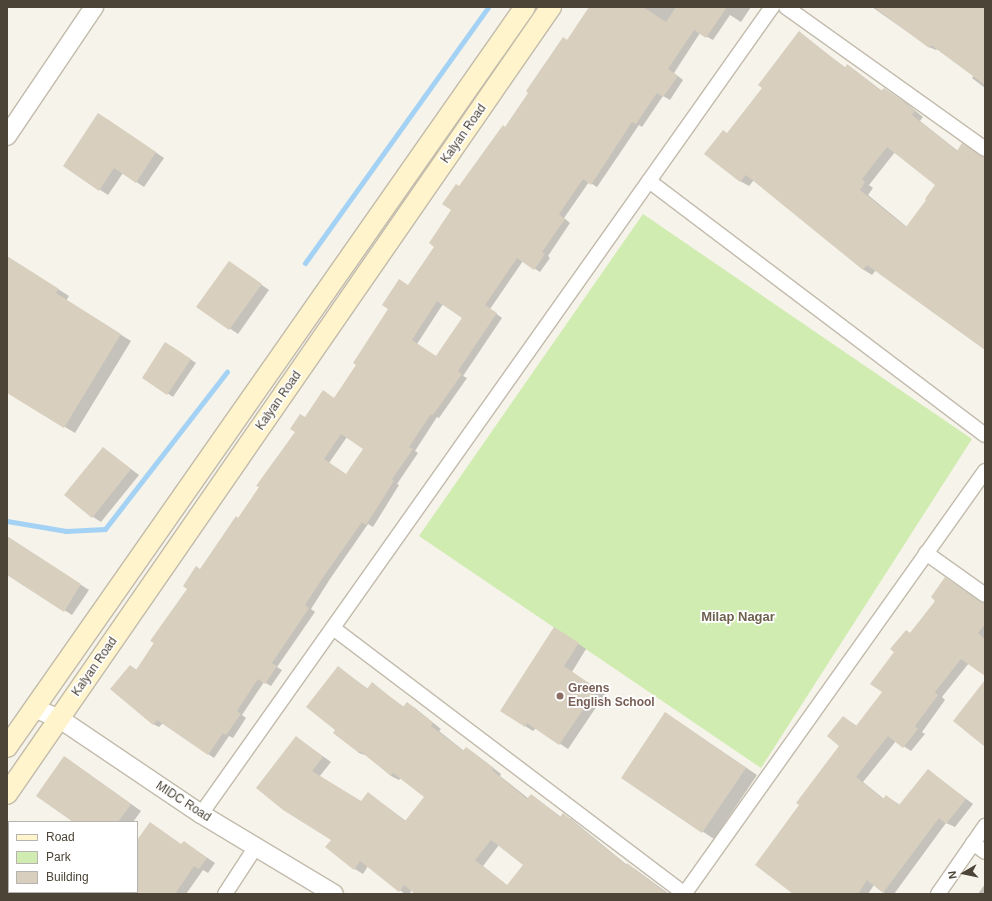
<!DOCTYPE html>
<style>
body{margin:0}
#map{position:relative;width:992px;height:901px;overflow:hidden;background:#f6f3ea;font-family:Helvetica,sans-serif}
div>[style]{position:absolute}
.green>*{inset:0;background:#d0ecb1}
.shadow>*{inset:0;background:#0003}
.stream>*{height:5px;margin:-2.5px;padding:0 2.5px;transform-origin:2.5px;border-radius:2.5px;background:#a4d2f5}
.building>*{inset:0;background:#d8cfbf}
.roads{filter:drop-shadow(1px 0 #c2bbac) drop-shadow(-1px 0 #c2bbac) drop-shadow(0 1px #c2bbac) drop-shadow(0 -1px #c2bbac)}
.minor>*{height:14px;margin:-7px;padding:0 7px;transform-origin:7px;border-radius:7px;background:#fff}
.tertiary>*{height:18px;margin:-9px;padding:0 9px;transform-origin:9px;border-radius:9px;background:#fff}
.secondary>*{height:20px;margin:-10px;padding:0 10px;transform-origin:10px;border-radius:10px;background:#fff4cb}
.dots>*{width:11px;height:11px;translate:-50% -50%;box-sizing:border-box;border:2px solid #fff;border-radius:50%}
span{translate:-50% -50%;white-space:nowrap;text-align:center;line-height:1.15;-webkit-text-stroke:3.5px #fff;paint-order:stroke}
.street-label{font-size:12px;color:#4b4437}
.education-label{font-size:12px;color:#785e54;font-weight:700}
.left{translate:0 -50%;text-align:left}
.neighbourhood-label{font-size:13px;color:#6e624e;font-weight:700}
.frame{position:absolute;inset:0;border:8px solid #4b4437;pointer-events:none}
.legend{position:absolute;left:8px;top:821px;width:130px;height:72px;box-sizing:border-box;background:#fff;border:1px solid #b7b4af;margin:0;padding:5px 7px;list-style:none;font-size:12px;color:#4b4437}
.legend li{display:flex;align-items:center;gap:8px;height:20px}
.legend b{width:20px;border:1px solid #b7b4af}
.north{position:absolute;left:944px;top:853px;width:40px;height:40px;-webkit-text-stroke:3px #fff;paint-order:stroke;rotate:261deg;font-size:11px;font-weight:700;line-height:16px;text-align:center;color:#4b4437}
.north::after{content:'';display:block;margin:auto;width:14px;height:18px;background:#4b4437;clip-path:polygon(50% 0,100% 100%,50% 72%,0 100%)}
</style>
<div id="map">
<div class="green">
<i style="clip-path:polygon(643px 214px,972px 439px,761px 768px,419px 536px)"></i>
</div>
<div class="shadow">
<i style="clip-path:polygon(evenodd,591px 7px,751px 7px,741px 22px,730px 15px,713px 40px,700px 33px,674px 73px,683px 80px,670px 100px,663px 96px,642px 127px,639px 125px,597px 187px,589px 182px,564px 218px,570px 223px,548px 256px,550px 258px,540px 272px,523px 261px,490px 309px,502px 318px,463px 376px,467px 378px,439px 418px,437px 417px,415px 451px,418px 453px,397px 484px,399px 485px,373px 527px,368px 524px,330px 579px,311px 609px,315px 612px,277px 667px,282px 670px,271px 686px,264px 682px,242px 715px,246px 718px,233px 738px,229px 736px,214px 758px,163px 723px,159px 727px,153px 724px,130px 666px,137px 670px,200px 570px,239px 519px,305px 418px,334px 399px,435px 246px,453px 210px,460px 187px,506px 128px,591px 7px,443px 304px,463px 317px,436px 357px,417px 344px,443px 304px,591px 7px,347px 437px,365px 449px,347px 475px,329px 463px,347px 437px)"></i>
<i style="clip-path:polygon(872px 7px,985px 7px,985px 88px,972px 78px,974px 75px,937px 49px,936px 50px,929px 47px)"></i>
<i style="clip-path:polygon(evenodd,799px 33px,846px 68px,848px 66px,856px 71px,882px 91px,884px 89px,906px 103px,923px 117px,920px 121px,958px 151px,985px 159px,985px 348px,876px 270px,872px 275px,864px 270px,754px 180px,749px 186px,740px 181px,728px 133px,763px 88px,799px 33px,895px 152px,936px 184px,928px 200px,907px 227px,868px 195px,873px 188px,869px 185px,895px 152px)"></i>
<i style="clip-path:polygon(107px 119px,164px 158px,144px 187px,123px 173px,108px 195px,64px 166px)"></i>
<i style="clip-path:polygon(7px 257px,69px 296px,66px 301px,131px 341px,75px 433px,7px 392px)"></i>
<i style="clip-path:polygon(229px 262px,269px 290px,238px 334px,198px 307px)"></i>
<i style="clip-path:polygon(171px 346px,196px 363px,173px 397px,143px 377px)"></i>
<i style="clip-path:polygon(103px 448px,139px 475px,101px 522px,93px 517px)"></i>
<i style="clip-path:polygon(7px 537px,89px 590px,72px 615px,7px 573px)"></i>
<i style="clip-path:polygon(953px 583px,982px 603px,985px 604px,985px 675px,969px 663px,942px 697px,945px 700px,922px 732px,925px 734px,911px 751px,896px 741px,863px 782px,884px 799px,886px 796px,900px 805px,928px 770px,973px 804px,955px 827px,946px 823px,894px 894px,886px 894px,874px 885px,868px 894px,794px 894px,800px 805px,840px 745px,843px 717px,857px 726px,883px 692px,910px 633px)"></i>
<i style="clip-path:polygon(562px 633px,586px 649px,572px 672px,605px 694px,568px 749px,536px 728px,533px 731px,501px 711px)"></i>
<i style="clip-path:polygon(evenodd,338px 667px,368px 689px,372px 684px,404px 707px,407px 703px,415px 708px,441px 729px,439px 731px,464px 751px,466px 748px,474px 753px,501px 774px,500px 776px,529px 799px,532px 795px,561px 817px,563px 815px,571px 819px,627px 865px,635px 869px,669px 894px,417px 894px,412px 890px,409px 894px,405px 894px,368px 866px,363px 874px,355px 869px,332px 839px,296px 737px,331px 762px,319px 777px,361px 802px,368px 793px,406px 821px,425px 797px,401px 778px,399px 780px,391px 776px,368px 756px,359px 753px,336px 730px,338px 667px,499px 845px,524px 864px,508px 886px,483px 866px,499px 845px)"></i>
<i style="clip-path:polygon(676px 720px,757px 775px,714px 839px,622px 778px)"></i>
<i style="clip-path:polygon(65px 757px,141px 811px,133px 822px,75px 822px)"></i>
<i style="clip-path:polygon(137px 842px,182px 845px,184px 842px,215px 863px,208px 873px,203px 870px,186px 894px,109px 894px,111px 892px,137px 892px)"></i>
<i style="clip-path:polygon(7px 881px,9px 883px,9px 892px,22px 892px,24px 894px,7px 894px)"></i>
<i style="clip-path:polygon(985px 884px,985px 894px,978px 894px)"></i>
</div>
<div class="stream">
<i style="left:305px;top:263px;width:315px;rotate:-54.4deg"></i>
<i style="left:7px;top:521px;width:60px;rotate:9.6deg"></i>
<i style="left:66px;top:531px;width:39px;rotate:-3deg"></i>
<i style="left:105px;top:529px;width:199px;rotate:-52.2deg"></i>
</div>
<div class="building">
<i style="clip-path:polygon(evenodd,589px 7px,643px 7px,666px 22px,676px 7px,727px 7px,706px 38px,694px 30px,668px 69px,678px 76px,663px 97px,657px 93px,636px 124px,632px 122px,591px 185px,583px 179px,559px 214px,565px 219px,542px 252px,545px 254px,534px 270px,517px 258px,485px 305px,497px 313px,458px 371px,462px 374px,433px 415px,431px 414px,409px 447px,413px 449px,392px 479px,394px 481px,366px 525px,362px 522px,324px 576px,305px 605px,309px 608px,272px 663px,277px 666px,265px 684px,258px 679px,237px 711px,241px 714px,226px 735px,223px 733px,208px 755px,157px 720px,153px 725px,110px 689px,130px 665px,136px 670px,154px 643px,150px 641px,187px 589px,183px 586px,196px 566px,200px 569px,236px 516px,238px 518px,259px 487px,256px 486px,295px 432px,290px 429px,300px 414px,305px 417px,323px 390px,334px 398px,356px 365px,353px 363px,388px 309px,382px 305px,399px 279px,408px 285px,434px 247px,429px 243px,451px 210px,442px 204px,456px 184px,459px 186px,503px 125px,505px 127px,528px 93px,526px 91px,563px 37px,567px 40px,589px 7px,437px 301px,462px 318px,436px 356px,412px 340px,437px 301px,589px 7px,341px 434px,363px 449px,346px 474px,324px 459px,341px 434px)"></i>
<i style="clip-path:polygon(874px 7px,985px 7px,985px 85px,931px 45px,929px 48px)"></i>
<i style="clip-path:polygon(evenodd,799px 31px,845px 68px,847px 64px,881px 91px,884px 88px,897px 97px,915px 111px,912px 115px,957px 151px,962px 143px,985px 158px,985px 350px,867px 265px,863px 270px,746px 175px,740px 182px,704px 154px,723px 130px,727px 133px,762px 88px,758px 85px,799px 31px,887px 147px,935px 185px,925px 199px,926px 200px,906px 227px,860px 190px,865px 182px,862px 179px,887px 147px)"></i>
<i style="clip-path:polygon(98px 113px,156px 152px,136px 183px,114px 168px,99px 191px,63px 166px)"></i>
<i style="clip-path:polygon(7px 256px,59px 289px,56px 293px,121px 334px,64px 428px,7px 393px)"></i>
<i style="clip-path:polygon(229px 261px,262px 284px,229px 330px,196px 307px)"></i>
<i style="clip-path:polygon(165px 342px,191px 359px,167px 395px,142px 378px)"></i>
<i style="clip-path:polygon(103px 447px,131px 469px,92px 518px,64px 495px)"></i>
<i style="clip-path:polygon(7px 536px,81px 584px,64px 612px,7px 575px)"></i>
<i style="clip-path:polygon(945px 577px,980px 602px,985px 603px,985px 624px,978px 633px,985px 639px,985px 676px,961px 659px,935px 692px,938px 695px,915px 726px,918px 729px,903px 748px,888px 736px,856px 777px,883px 799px,886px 795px,899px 805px,928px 769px,966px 799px,946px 824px,939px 818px,883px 893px,867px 880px,858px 894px,793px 894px,755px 865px,799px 805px,796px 803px,839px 746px,827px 736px,843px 716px,856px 726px,882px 692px,870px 684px,894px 652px,890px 649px,906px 630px,910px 633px,935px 601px,931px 597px)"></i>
<i style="clip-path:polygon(554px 627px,579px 643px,564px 666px,597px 689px,559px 745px,527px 723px,525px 727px,500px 711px)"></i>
<i style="clip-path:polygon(evenodd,338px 666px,367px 689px,372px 682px,403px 707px,407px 702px,433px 723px,431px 726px,463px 751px,466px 747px,494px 768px,492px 770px,527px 799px,531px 794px,560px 817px,563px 813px,626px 865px,627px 863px,667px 894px,415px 894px,404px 885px,399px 892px,360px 861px,354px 870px,325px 847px,331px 840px,283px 810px,256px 788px,296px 736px,323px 757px,312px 771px,361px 801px,368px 792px,405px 821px,424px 797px,393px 773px,391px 776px,360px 751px,359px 753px,333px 733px,335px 730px,306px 707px,338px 666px,491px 840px,523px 865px,507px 885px,475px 860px,491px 840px)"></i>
<i style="clip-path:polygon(985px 680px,985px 747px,953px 721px)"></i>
<i style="clip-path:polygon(665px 712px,746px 768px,702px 833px,621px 778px)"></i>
<i style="clip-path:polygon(64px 756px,131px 804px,118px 822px,73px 822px,36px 796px)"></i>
<i style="clip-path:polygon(150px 822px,181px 844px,184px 841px,207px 858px,199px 869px,194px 866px,175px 894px,137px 894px,137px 840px)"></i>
</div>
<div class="roads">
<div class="minor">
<i style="left:786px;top:7px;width:244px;rotate:35.5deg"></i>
<i style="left:649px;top:181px;width:421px;rotate:37.1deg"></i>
<i style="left:926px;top:553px;width:72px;rotate:35.4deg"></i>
<i style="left:333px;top:628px;width:441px;rotate:37.1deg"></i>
<i style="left:201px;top:814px;width:989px;rotate:-54.72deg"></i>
<i style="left:973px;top:843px;width:15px;rotate:37deg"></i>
<i style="left:685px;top:893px;width:518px;rotate:-54.59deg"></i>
<i style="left:225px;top:894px;width:55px;rotate:-56.9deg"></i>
<i style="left:938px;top:894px;width:83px;rotate:-55.3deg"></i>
</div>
<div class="tertiary">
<i style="left:7px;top:136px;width:156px;rotate:-56deg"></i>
<i style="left:34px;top:708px;width:28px;rotate:23deg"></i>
<i style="left:60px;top:719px;width:170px;rotate:34deg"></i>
<i style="left:201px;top:814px;width:155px;rotate:31deg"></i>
</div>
<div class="secondary">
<i style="left:7px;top:747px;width:903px;rotate:-55.01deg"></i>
<i style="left:7px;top:794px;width:957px;rotate:-55.35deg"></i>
</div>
</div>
<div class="dots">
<i style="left:560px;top:696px;background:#8d6e63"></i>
</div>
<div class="street-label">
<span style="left:464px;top:134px;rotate:-55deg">Kalyan Road</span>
<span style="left:279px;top:401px;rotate:-55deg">Kalyan Road</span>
<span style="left:95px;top:667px;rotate:-55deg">Kalyan Road</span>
<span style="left:183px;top:802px;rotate:33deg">MIDC Road</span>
</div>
<div class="education-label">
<span class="left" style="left:568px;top:696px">Greens<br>English School</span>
</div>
<div class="neighbourhood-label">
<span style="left:738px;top:617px">Milap Nagar</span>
</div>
<div class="frame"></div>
<ul class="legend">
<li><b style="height:5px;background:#fff4cb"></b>Road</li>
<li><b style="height:11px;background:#d0ecb1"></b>Park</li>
<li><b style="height:11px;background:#d8cfbf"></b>Building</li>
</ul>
<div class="north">N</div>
</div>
